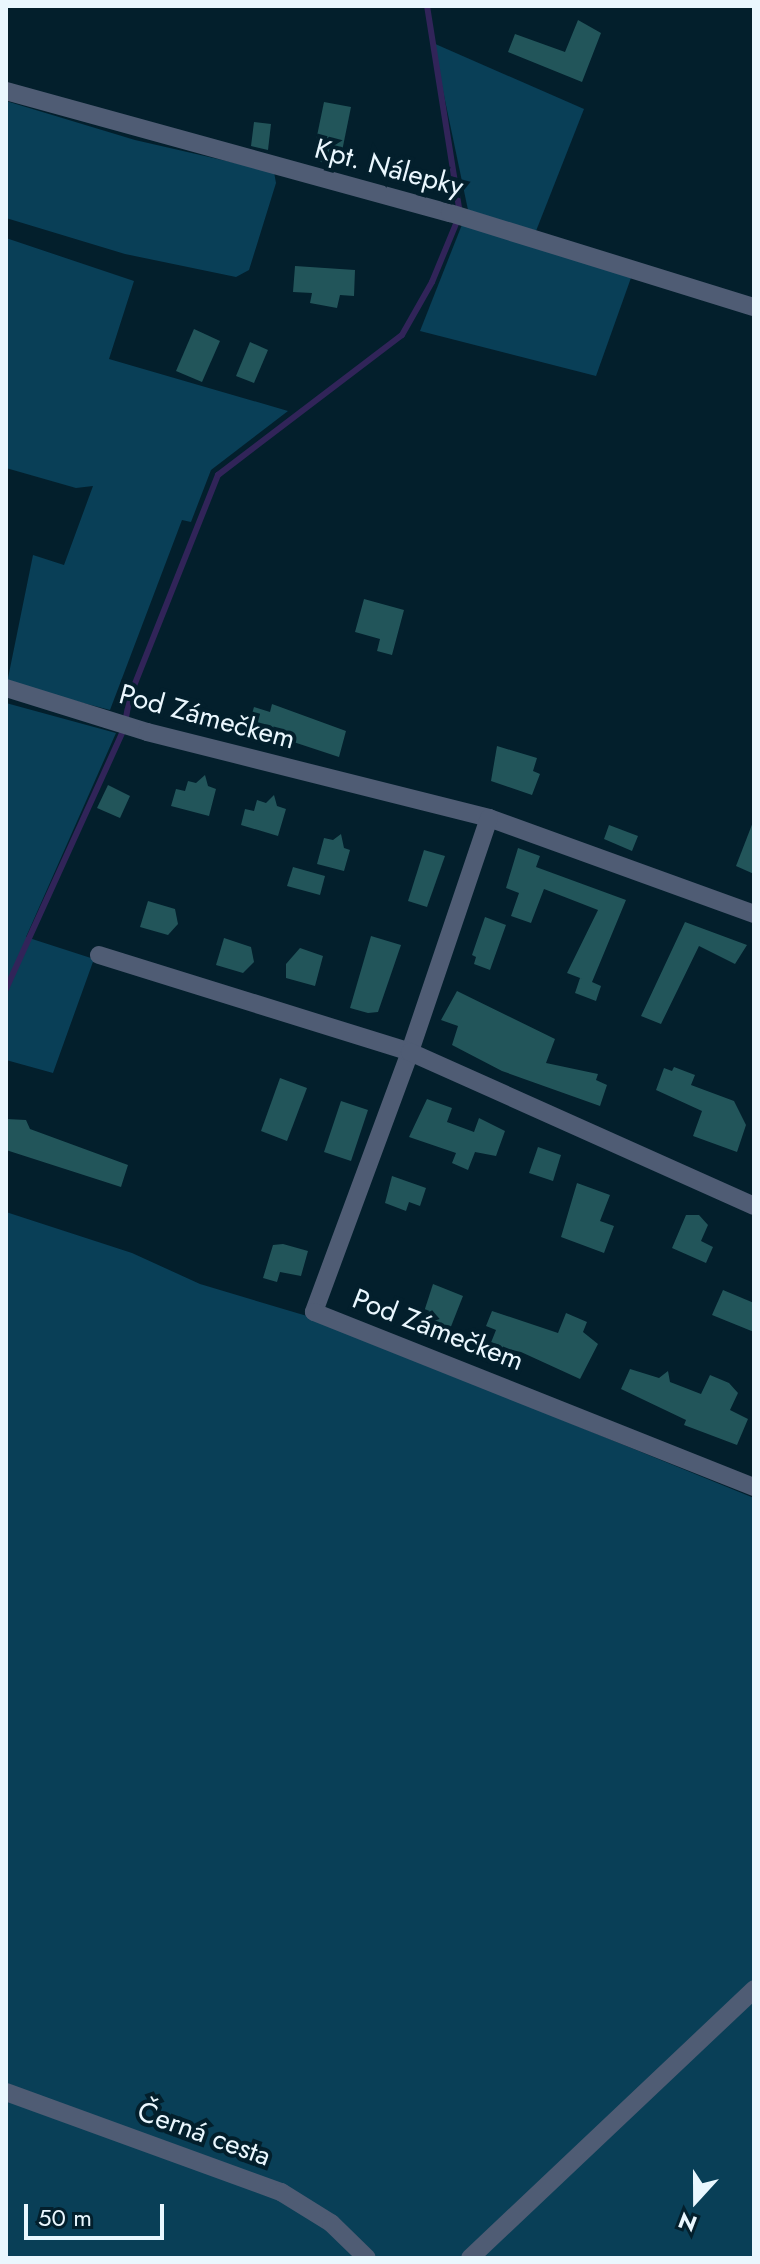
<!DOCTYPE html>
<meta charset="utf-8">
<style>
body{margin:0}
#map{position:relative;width:760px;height:2264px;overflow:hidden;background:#031f2c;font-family:Jost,sans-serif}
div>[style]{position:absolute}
.green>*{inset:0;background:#093f57}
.stream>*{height:6px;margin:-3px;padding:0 3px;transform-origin:3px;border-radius:3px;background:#312459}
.building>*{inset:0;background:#22555a}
.minor>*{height:18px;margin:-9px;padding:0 9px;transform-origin:9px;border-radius:9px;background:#4f5c74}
span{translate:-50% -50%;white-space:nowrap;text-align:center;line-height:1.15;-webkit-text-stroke:8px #031f2c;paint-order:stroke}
.street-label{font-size:28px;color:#eaf7fe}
.frame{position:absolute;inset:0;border:8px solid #eaf7fe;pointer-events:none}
.north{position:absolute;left:656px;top:2160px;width:80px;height:80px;-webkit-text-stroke:6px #031f2c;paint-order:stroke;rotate:201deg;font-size:22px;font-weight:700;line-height:32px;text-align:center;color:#eaf7fe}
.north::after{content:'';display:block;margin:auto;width:28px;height:36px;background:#eaf7fe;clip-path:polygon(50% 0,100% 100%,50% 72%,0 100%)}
.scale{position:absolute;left:24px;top:2204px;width:140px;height:36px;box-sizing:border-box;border:4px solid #eaf7fe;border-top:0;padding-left:10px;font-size:24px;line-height:28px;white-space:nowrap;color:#eaf7fe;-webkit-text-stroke:6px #031f2c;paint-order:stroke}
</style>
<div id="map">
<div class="green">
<i style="clip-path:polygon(433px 43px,584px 109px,536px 231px,468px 210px)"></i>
<i style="clip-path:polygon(6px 101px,135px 140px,274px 172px,276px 183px,249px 270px,236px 277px,125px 254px,6px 218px)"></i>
<i style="clip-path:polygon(463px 222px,632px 275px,596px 376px,420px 331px)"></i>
<i style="clip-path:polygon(6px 238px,134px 281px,109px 359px,288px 411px,211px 470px,191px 522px,182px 520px,110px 710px,7px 683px,33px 555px,64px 565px,93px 486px,76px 488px,6px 468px)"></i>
<i style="clip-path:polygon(6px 703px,116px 733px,26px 937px,94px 959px,53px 1073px,6px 1060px)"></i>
<i style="clip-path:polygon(6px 1212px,132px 1253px,200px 1284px,307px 1316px,754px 1498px,754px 2258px,6px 2258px)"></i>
</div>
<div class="stream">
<i style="left:6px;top:989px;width:286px;rotate:-65.6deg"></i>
<i style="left:124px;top:729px;width:34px;rotate:-80deg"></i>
<i style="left:130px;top:696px;width:238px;rotate:-68.3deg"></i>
<i style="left:218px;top:475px;width:231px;rotate:-37.3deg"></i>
<i style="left:402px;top:335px;width:61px;rotate:-60.5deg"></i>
<i style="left:432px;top:282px;width:74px;rotate:-67.6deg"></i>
<i style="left:460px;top:214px;width:211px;rotate:-99deg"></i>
</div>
<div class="building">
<i style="clip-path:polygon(578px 20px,601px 33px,582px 82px,508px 52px,515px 34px,565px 52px)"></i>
<i style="clip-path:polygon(324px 102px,351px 107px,339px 166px,312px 160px)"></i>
<i style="clip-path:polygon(254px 122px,271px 124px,268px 150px,251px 146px)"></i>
<i style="clip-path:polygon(295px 266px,355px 270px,354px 296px,340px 295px,337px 308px,310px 303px,312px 293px,293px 292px)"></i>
<i style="clip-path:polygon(194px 329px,220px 341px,202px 382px,176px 371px)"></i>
<i style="clip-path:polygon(250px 342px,268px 350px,254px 383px,236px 376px)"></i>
<i style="clip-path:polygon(364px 599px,404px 610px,392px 655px,377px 651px,380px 639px,355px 632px)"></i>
<i style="clip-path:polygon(272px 704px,346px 731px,339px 757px,248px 727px,254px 707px,270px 712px)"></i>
<i style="clip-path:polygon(497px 746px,537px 758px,533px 771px,540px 774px,532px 795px,491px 781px)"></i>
<i style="clip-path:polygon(205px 775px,208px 786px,216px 789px,209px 816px,171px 806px,176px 789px,185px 791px,188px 781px,196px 783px)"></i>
<i style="clip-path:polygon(108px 785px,130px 796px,120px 818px,97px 808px)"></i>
<i style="clip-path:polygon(274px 795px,277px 806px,286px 809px,278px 836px,241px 825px,245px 809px,254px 811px,257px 800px,266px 803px)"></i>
<i style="clip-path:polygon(753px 822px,754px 822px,754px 874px,736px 866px)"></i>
<i style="clip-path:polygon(609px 825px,638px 836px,632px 851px,604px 839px)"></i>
<i style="clip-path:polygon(341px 834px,344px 848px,350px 850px,344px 871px,317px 864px,324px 838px,333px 840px)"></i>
<i style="clip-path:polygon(518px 848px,540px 856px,536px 867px,626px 900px,592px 982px,601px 986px,596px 1001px,575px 993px,580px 978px,588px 981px,567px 973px,598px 910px,544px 889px,531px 923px,511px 916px,519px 893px,506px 888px)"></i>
<i style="clip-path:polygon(424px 850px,445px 856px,427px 907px,408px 901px)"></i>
<i style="clip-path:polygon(293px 867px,325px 876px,320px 895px,287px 886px)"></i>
<i style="clip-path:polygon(148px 901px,175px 909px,178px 924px,168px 935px,140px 927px)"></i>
<i style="clip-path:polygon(485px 917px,506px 925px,490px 970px,474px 964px,476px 957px,472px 955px)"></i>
<i style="clip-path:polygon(685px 922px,747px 945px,735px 964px,699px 946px,661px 1024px,641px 1016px)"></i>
<i style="clip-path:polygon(371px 936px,401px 945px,378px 1012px,368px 1013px,350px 1008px)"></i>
<i style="clip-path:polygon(224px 938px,251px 947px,254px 962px,243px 973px,216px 965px)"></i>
<i style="clip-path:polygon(300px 948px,323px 956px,315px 986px,286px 978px,286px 964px)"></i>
<i style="clip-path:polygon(457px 991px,555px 1039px,546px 1063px,598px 1074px,596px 1080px,607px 1085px,600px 1106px,502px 1071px,452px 1045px,458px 1026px,441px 1020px)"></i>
<i style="clip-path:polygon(674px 1067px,695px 1075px,691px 1085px,734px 1101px,746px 1125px,737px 1152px,693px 1136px,702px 1111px,656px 1090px,664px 1068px,672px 1071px)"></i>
<i style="clip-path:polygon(280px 1078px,307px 1088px,287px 1141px,261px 1131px)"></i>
<i style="clip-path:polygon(427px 1099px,452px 1108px,447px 1122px,474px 1132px,479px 1118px,505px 1131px,496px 1156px,475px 1152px,468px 1170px,452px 1163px,456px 1153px,409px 1137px)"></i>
<i style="clip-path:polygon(341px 1101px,368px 1110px,351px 1161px,324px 1152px)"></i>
<i style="clip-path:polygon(6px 1119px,26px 1120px,30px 1129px,128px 1165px,121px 1187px,6px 1150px)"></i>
<i style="clip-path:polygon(538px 1147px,561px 1155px,553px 1181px,529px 1173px)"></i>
<i style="clip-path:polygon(392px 1176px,426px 1188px,420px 1206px,409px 1202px,406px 1211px,385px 1203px)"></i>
<i style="clip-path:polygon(577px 1183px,610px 1195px,600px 1221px,614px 1226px,604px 1253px,561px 1237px)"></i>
<i style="clip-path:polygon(686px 1215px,699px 1215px,708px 1225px,701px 1241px,713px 1247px,706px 1263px,672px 1248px)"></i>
<i style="clip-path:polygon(283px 1244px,308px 1251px,301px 1276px,280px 1272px,277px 1282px,263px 1278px,273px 1245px)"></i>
<i style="clip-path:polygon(433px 1284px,463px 1296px,450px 1329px,422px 1318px)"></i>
<i style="clip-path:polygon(723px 1290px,754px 1303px,754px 1332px,712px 1315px)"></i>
<i style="clip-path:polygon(492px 1311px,558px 1333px,566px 1313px,587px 1322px,583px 1332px,598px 1344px,580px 1379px,521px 1352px,490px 1345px,496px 1330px,486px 1326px)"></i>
<i style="clip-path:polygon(630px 1369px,659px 1378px,668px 1371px,670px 1382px,701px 1394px,710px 1375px,729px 1383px,738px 1393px,730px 1410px,748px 1419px,737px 1445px,684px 1425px,686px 1420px,621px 1389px)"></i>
</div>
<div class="minor">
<i style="left:6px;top:91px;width:460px;rotate:15.4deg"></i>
<i style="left:450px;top:213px;width:318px;rotate:17.2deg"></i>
<i style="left:6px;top:688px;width:148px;rotate:17.3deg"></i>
<i style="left:147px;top:732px;width:353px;rotate:14.1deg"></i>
<i style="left:489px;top:818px;width:282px;rotate:19.9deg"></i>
<i style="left:489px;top:818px;width:247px;rotate:108.7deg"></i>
<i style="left:410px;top:1052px;width:277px;rotate:110.3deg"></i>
<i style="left:314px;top:1312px;width:474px;rotate:21.7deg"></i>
<i style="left:99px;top:955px;width:326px;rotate:17.3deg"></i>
<i style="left:410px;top:1052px;width:377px;rotate:24.1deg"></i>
<i style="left:6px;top:2092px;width:293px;rotate:20deg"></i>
<i style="left:281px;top:2192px;width:59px;rotate:31.8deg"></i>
<i style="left:331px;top:2223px;width:50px;rotate:44.2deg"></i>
<i style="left:470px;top:2258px;width:391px;rotate:-43.4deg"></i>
</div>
<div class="street-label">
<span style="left:389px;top:168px;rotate:15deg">Kpt. Nálepky</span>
<span style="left:207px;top:717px;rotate:15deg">Pod Zámečkem</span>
<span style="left:438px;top:1330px;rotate:21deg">Pod Zámečkem</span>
<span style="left:204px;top:2134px;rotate:20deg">Černá cesta</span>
</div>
<div class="frame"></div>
<div class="north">N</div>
<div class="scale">50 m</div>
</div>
